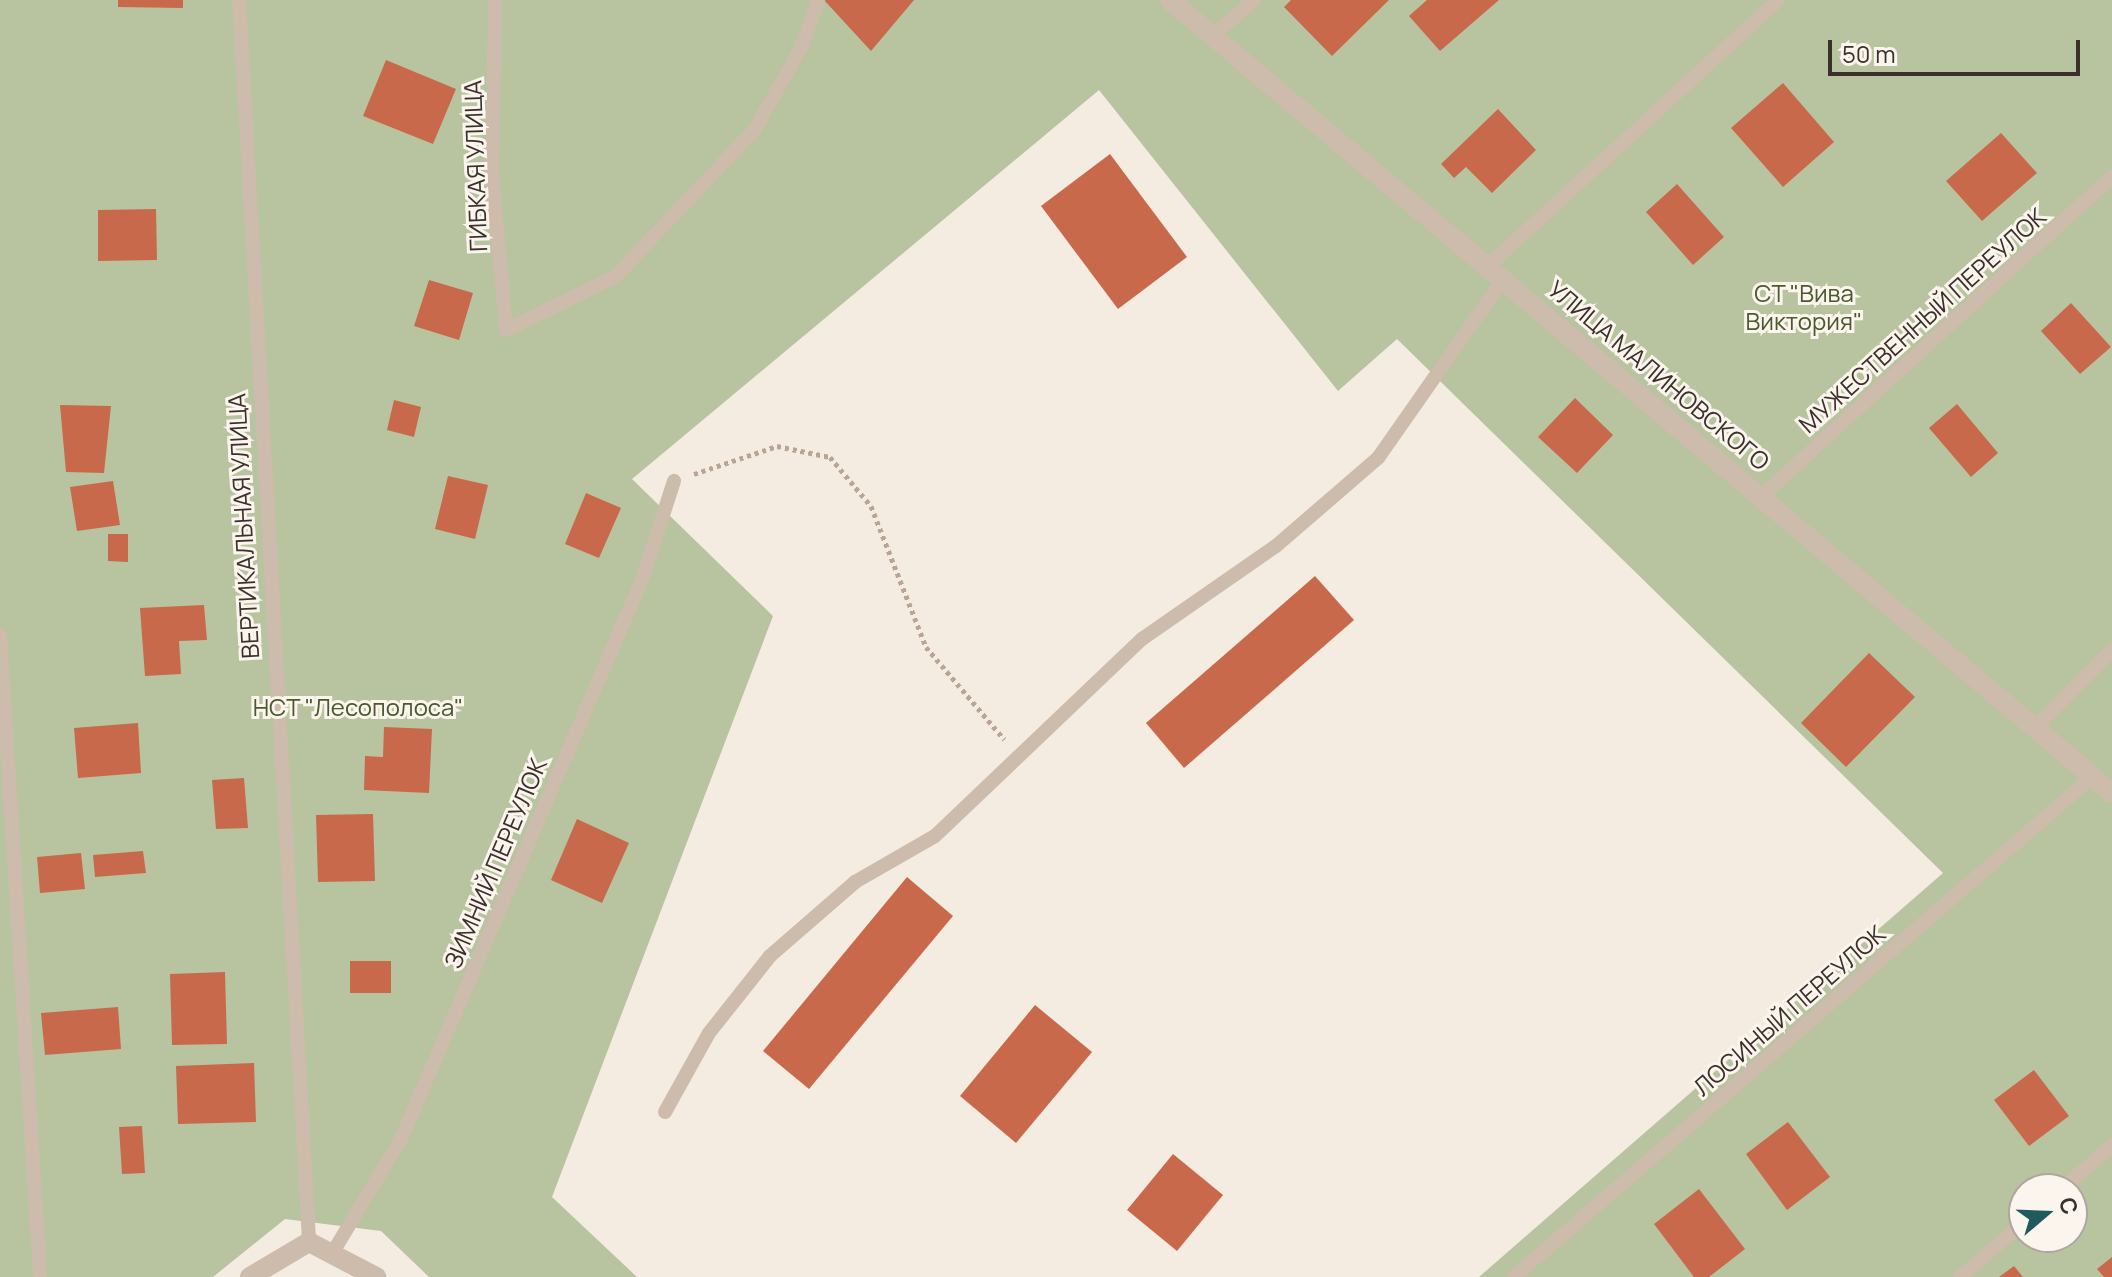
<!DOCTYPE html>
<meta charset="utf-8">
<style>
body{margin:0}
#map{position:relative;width:2112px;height:1277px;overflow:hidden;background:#f4ebe1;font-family:Manrope,sans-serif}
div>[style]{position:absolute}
.green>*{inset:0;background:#b8c4a0}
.building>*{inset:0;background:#c8694b}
.path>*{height:5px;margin-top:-2.5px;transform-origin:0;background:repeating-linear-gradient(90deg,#b9a596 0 4px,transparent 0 8px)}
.service>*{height:14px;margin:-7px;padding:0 7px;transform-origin:7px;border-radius:7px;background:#cdbbac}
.minor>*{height:20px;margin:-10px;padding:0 10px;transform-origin:10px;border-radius:10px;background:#cdbbac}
span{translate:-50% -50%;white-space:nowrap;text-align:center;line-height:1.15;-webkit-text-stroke:6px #fbf5ee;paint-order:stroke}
.street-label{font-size:24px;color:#3b302b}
.park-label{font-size:24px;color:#4a5a2e}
.north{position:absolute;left:2008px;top:1173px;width:80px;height:80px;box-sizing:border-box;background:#fbf5ee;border:2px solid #aea6a0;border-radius:50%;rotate:71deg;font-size:22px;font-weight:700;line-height:32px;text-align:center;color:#3b302b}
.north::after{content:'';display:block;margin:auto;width:28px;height:36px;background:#1f5a5e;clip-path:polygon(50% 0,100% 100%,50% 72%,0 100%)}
.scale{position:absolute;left:1828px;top:40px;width:252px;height:36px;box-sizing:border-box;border:4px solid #3b302b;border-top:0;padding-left:10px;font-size:24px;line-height:28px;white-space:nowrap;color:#3b302b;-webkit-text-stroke:6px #fbf5ee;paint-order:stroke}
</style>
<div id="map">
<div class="green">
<i style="clip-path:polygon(evenodd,0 0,2112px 0,2112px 1277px,1479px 1277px,1943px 873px,1397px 339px,1338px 391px,1099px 90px,632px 479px,773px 616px,552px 1197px,637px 1277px,429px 1277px,381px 1231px,285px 1219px,213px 1277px,0 1277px,0 0,2024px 1189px,2072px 1189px,2072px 1237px,2024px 1237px,2024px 1189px)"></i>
</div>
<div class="building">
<i style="clip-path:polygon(118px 0,183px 0,183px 8px,118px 7px)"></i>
<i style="clip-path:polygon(824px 0,914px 0,871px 51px)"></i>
<i style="clip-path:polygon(1291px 0,1389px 0,1332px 56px,1284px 7px)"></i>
<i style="clip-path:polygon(1427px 0,1499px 0,1440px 51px,1409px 16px)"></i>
<i style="clip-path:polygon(386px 60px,456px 89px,433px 144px,363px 116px)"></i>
<i style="clip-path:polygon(1783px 83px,1834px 142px,1783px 187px,1731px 128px)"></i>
<i style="clip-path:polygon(1498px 109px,1536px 150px,1492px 193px,1466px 167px,1454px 178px,1441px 164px)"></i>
<i style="clip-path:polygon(2001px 133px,2037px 173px,1982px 221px,1946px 181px)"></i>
<i style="clip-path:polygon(1110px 154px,1187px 257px,1118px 309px,1041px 206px)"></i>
<i style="clip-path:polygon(1677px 184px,1724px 237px,1693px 265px,1646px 212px)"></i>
<i style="clip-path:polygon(156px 209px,157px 260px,98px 261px,98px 210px)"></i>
<i style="clip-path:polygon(429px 280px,473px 293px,459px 340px,414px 326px)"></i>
<i style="clip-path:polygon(2071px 303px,2111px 347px,2080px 374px,2041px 331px)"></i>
<i style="clip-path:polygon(1575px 398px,1613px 435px,1577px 473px,1538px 437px)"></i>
<i style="clip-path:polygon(394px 400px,421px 407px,414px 437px,387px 430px)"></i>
<i style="clip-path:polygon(1957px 404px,1998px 453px,1971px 477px,1929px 428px)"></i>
<i style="clip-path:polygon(60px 405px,111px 406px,104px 473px,66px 472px)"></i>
<i style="clip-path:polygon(448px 476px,488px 485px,475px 539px,435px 529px)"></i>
<i style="clip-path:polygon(113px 481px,120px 525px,77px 531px,70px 487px)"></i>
<i style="clip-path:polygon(586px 493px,621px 508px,599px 558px,565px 544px)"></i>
<i style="clip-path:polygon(108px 534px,128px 534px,128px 562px,108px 561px)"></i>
<i style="clip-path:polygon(1315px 576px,1354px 620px,1184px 768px,1146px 723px)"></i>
<i style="clip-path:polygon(204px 605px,207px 640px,179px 641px,181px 674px,145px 676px,140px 608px)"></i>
<i style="clip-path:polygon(1869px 653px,1915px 697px,1846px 767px,1801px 723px)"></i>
<i style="clip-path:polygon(138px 723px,141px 773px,78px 778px,74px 728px)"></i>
<i style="clip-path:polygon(384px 727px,432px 729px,429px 793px,364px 790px,365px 756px,383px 757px)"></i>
<i style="clip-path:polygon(244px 778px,248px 828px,216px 829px,212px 780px)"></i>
<i style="clip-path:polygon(373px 814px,375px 881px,318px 882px,316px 815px)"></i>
<i style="clip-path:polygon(577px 819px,629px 843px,602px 903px,551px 880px)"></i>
<i style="clip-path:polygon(143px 851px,146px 873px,95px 877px,93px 855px)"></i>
<i style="clip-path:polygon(81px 853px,85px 889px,40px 893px,37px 857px)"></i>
<i style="clip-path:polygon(907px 877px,953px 916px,809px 1089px,763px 1051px)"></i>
<i style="clip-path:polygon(350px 961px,391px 961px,391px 993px,350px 993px)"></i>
<i style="clip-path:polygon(225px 972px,227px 1044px,172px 1045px,170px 974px)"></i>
<i style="clip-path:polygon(1035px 1005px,1092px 1052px,1016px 1143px,960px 1096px)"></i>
<i style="clip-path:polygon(118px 1007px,121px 1049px,45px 1055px,41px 1013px)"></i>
<i style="clip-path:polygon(254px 1063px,256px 1122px,178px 1124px,176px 1066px)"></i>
<i style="clip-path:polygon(2034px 1070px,2069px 1116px,2029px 1146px,1994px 1100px)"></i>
<i style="clip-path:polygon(1788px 1122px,1830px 1177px,1787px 1210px,1746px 1154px)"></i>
<i style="clip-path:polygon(142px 1126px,145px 1173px,122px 1174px,119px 1127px)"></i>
<i style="clip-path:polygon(1173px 1154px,1223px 1195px,1177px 1251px,1127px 1210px)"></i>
<i style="clip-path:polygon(1699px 1189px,1745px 1249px,1709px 1277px,1694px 1277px,1654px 1224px)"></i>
<i style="clip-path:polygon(2112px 1257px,2112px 1277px,2104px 1277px,2097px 1269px)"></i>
<i style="clip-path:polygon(2014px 1266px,2023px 1277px,1999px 1277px)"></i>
</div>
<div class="path">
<i style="left:694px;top:474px;width:88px;rotate:-18.6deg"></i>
<i style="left:777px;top:446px;width:54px;rotate:11.7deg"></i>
<i style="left:830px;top:457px;width:64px;rotate:50.1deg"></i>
<i style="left:871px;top:506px;width:151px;rotate:68.7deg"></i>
<i style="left:926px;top:647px;width:121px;rotate:49.7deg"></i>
</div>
<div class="service">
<i style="left:239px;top:0;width:1244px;rotate:86.77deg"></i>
<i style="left:495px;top:0;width:172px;rotate:91deg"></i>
<i style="left:492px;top:172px;width:159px;rotate:84.9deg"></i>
<i style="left:506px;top:330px;width:123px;rotate:-26.1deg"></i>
<i style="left:616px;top:276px;width:202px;rotate:-46.6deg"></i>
<i style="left:755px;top:129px;width:93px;rotate:-60.4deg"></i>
<i style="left:801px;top:48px;width:51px;rotate:-70.5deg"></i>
<i style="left:1216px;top:33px;width:50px;rotate:-41deg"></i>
<i style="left:1489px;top:265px;width:392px;rotate:-42.5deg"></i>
<i style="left:1762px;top:496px;width:474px;rotate:-42.4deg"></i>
<i style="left:0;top:635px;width:643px;rotate:86.43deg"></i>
<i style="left:2035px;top:728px;width:110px;rotate:-45.4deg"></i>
<i style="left:665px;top:1112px;width:90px;rotate:-60.9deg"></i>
<i style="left:709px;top:1033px;width:98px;rotate:-51.6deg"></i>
<i style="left:770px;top:956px;width:113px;rotate:-41deg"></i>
<i style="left:855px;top:882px;width:92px;rotate:-29.9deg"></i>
<i style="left:935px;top:836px;width:286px;rotate:-43.6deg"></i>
<i style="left:1142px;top:639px;width:163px;rotate:-34.8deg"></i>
<i style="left:1276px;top:546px;width:135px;rotate:-40.8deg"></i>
<i style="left:1378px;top:458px;width:220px;rotate:-55deg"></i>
<i style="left:2062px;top:1189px;width:67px;rotate:-41.3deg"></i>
<i style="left:333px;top:1252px;width:132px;rotate:-59deg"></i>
<i style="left:401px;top:1139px;width:612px;rotate:-66.7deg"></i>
<i style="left:643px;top:577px;width:101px;rotate:-72.1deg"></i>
<i style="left:1514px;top:1277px;width:764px;rotate:-40.86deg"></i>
<i style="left:1960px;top:1277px;width:84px;rotate:-40.7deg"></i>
</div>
<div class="minor">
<i style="left:1170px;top:0;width:1231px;rotate:40.09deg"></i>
<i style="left:250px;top:1277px;width:69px;rotate:-30.7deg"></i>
<i style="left:309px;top:1242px;width:76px;rotate:27.6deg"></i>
</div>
<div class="street-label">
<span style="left:475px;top:166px;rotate:-92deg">ГИБКАЯ УЛИЦА</span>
<span style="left:1922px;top:320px;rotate:-42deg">МУЖЕСТВЕННЫЙ ПЕРЕУЛОК</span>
<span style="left:1659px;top:375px;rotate:40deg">УЛИЦА МАЛИНОВСКОГО</span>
<span style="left:243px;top:526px;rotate:-93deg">ВЕРТИКАЛЬНАЯ УЛИЦА</span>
<span style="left:495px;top:863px;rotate:-67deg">ЗИМНИЙ ПЕРЕУЛОК</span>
<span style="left:1789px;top:1010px;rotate:-41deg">ЛОСИНЫЙ ПЕРЕУЛОК</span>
</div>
<div class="park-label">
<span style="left:1804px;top:307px">СТ "Вива<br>Виктория"</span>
<span style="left:358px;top:707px">НСТ "Лесополоса"</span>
</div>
<div class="north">С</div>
<div class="scale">50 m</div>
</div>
